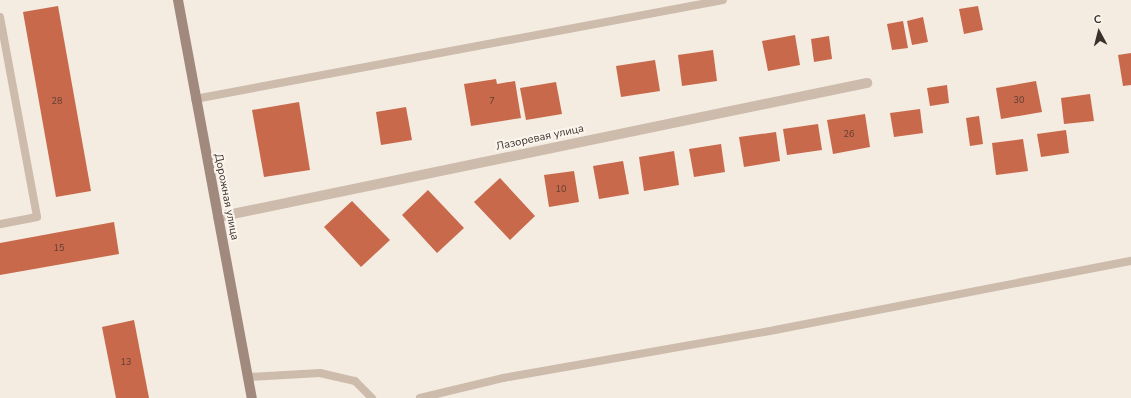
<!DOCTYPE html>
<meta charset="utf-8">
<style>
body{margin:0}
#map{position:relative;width:1131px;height:398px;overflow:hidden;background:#f4ebe1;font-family:"Nunito Sans",sans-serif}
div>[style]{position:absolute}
.building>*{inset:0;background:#c8694b}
.lane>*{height:8px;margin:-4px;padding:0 4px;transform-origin:4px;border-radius:4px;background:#cdbbac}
.street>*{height:10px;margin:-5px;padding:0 5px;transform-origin:5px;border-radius:5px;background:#cdbbac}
.secondary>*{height:10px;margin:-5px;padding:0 5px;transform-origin:5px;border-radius:5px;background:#a18a7d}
span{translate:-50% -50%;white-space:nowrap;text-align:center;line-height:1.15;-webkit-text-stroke:4px #fbf5ee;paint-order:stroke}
.number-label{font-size:9px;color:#5e3e33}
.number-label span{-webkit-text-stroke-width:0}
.street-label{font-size:11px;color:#3b302b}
.north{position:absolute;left:1079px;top:12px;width:40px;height:40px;-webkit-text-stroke:3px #fbf5ee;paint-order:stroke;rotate:353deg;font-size:11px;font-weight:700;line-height:16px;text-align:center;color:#3b302b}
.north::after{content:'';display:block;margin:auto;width:14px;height:18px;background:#3b302b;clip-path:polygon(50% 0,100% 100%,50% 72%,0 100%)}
</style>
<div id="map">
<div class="building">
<i style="clip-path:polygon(58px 6px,91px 191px,56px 197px,23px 12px)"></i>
<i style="clip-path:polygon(978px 6px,983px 30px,964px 34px,959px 9px)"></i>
<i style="clip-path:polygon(923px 17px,928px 42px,912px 45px,907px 21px)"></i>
<i style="clip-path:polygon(903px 21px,908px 48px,892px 50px,887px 24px)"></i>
<i style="clip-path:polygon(795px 35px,800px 65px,768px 71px,762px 41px)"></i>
<i style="clip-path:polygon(829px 36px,832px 59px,814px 62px,811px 39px)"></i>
<i style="clip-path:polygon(713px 50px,717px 81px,682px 86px,678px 55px)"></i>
<i style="clip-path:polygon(1131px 53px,1131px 85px,1123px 86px,1118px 55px)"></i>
<i style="clip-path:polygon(655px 60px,660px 91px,621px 97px,616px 66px)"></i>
<i style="clip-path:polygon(496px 79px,497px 84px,515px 81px,521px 118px,471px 126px,464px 84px)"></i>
<i style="clip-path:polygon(1036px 81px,1042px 112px,1001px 119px,996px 88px)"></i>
<i style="clip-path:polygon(556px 82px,562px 114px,526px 120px,520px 88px)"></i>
<i style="clip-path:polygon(947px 85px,949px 103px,930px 106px,927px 88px)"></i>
<i style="clip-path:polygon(1090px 94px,1094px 121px,1064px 124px,1061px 98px)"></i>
<i style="clip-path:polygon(299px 102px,310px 170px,264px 177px,252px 110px)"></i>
<i style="clip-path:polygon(406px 107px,412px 140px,381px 145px,376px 112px)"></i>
<i style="clip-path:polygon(920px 109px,923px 133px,894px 137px,890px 113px)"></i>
<i style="clip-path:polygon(865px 114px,870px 147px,833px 154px,827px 120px)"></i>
<i style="clip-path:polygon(979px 116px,983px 144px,970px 146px,966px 118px)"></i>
<i style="clip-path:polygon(818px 124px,822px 150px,787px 155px,783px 129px)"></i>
<i style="clip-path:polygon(1066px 130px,1069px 153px,1041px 157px,1037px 134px)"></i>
<i style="clip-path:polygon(776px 132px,780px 161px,744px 167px,739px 137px)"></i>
<i style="clip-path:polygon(1023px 139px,1028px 171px,996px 175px,992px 143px)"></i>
<i style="clip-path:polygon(721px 144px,725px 172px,694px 177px,689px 149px)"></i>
<i style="clip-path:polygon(674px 151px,679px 185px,644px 191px,639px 157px)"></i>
<i style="clip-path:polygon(623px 161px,629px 194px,599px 199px,593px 166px)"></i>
<i style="clip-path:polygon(574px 171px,579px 202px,549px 207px,544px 175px)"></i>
<i style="clip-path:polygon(500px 178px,535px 216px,510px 240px,474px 202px)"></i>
<i style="clip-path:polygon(428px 190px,464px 228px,437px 253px,402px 215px)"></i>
<i style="clip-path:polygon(352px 201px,390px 240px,361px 267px,324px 227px)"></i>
<i style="clip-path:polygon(114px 222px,119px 254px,0 275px,0 243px)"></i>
<i style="clip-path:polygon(134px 320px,149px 398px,116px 398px,102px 327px)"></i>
</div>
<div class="lane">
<i style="left:0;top:17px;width:203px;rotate:79.5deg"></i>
<i style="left:37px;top:217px;width:38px;rotate:169deg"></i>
<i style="left:195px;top:99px;width:537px;rotate:-10.62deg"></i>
<i style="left:248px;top:377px;width:72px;rotate:-3.2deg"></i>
<i style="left:320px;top:373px;width:36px;rotate:13deg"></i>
<i style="left:355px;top:381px;width:24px;rotate:45deg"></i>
<i style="left:420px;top:398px;width:85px;rotate:-13.5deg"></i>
<i style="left:503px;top:378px;width:276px;rotate:-10deg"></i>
<i style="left:775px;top:330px;width:363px;rotate:-11deg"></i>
</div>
<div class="street">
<i style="left:218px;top:217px;width:663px;rotate:-11.67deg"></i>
</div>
<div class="secondary">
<i style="left:178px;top:0;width:405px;rotate:79.5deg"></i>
</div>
<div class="number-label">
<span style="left:1019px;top:100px">30</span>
<span style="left:57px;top:101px">28</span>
<span style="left:492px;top:101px">7</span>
<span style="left:849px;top:134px">26</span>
<span style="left:561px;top:189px">10</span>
<span style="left:59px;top:248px">15</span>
<span style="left:126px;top:362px">13</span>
</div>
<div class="street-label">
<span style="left:540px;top:138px;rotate:-12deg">Лазоревая улица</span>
<span style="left:226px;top:197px;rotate:79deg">Дорожная улица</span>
</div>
<div class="north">С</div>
</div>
